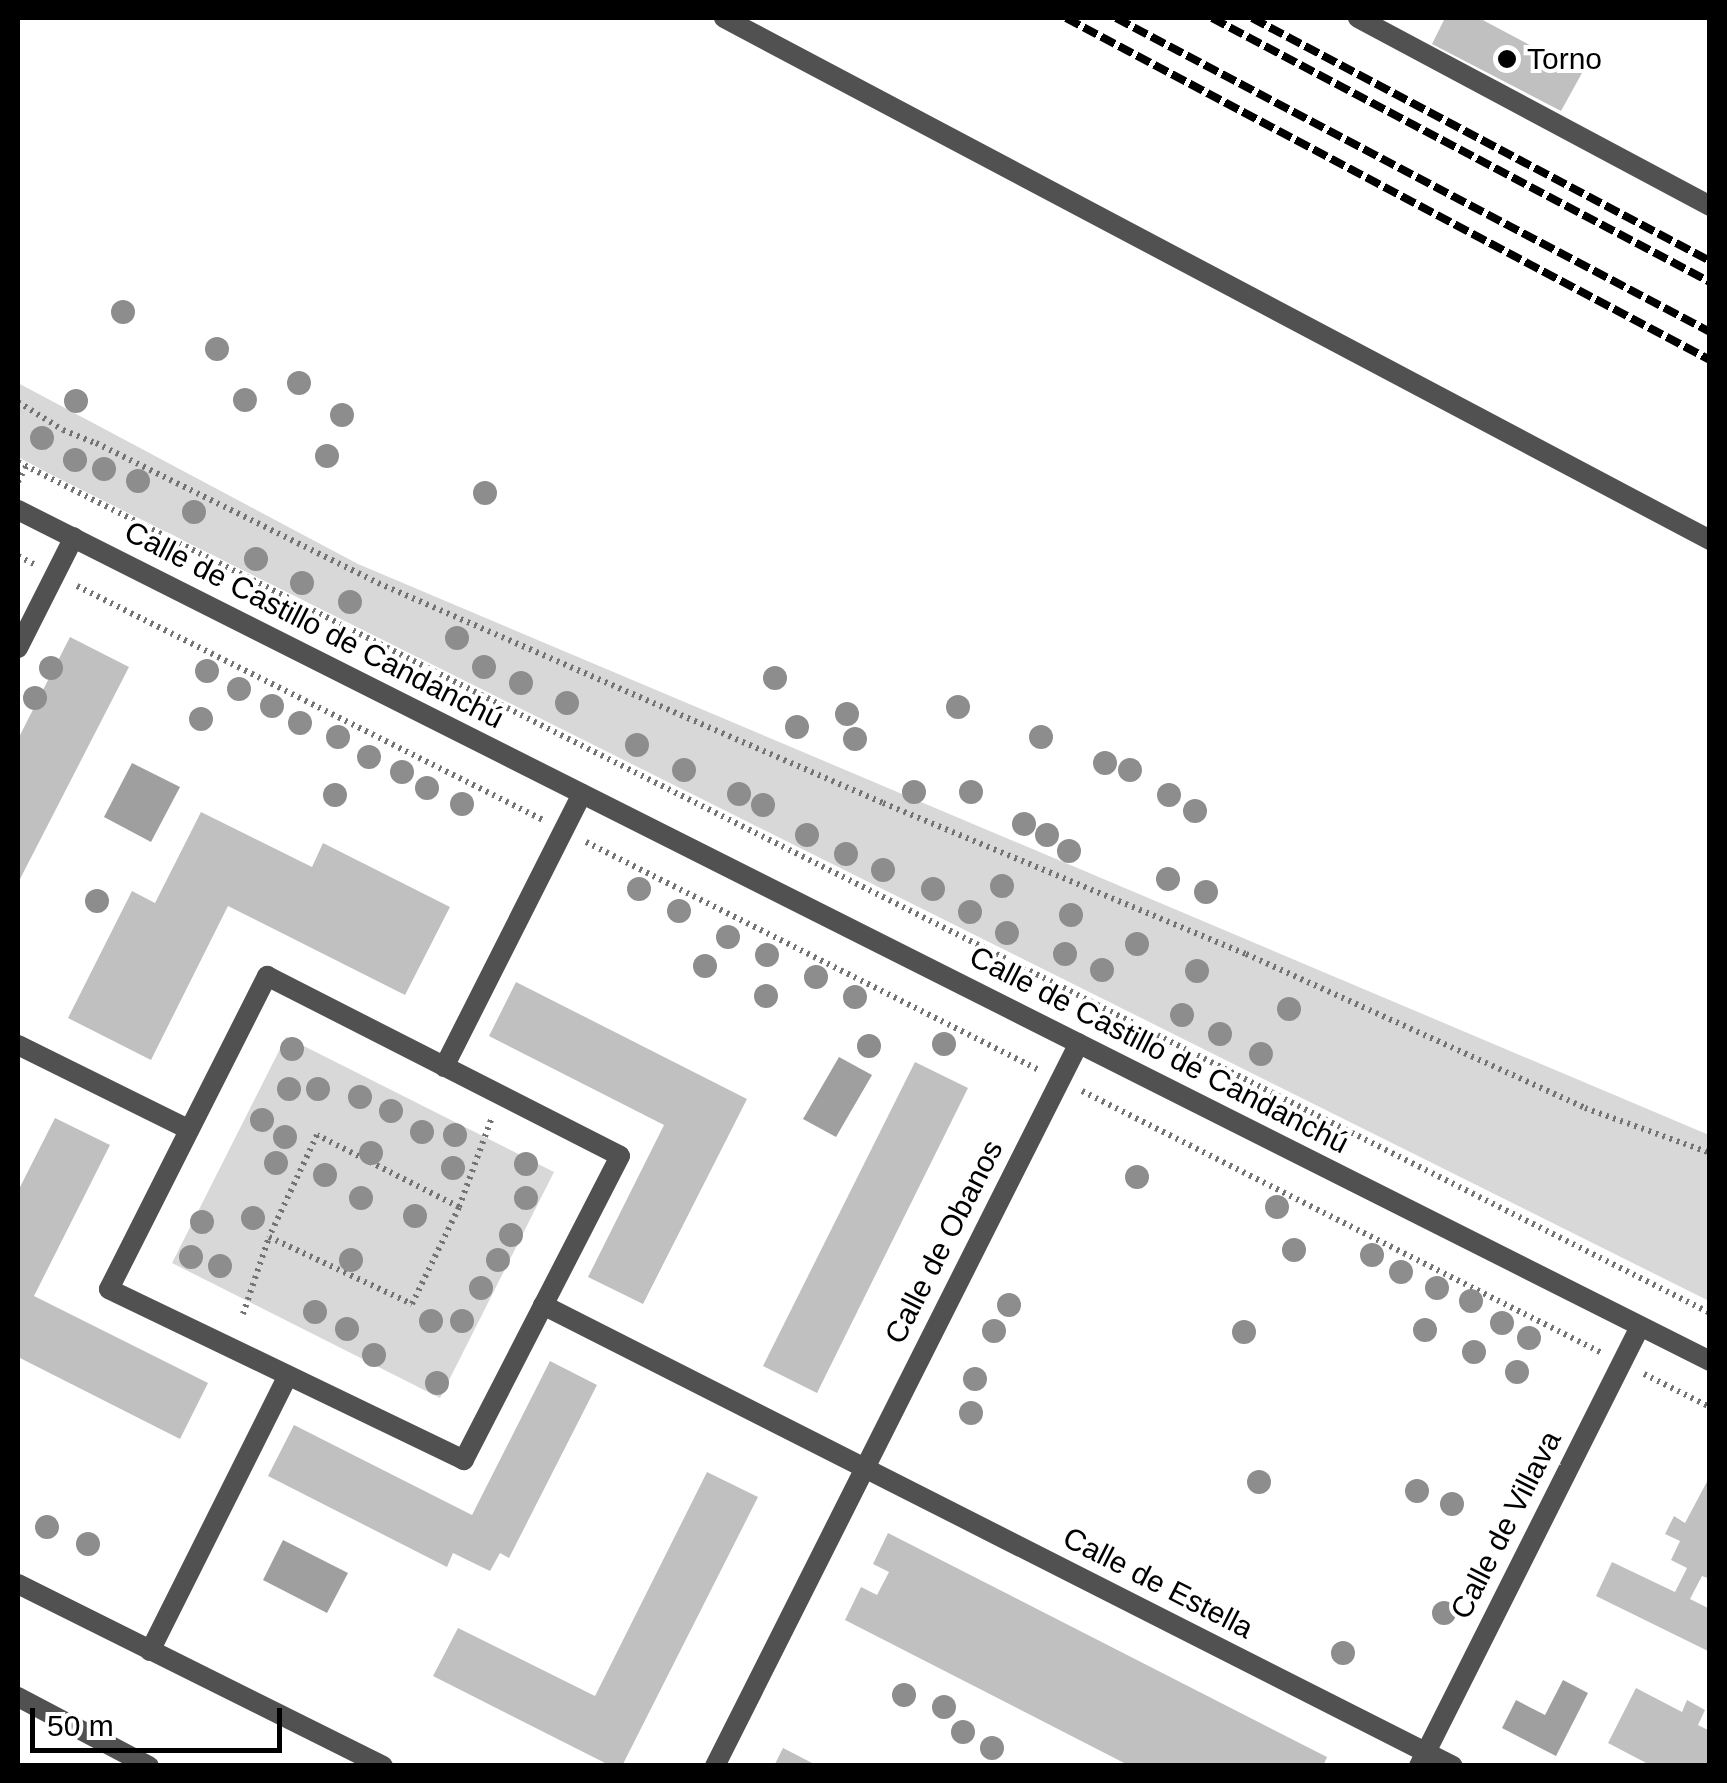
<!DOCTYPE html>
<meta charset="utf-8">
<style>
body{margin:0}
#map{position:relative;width:1727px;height:1783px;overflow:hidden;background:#fff;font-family:Helvetica,sans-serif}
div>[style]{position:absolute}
.green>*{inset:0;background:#d8d8d8}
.water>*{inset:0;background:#9f9f9f}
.building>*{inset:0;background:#c0c0c0}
.path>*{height:6px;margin-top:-3px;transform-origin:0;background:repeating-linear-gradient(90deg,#737373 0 2.5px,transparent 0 7.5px)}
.service>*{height:20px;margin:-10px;padding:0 10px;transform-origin:10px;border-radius:10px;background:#515151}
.minor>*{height:20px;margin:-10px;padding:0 10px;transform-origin:10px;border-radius:10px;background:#515151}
.tertiary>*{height:20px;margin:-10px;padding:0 10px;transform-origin:10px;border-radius:10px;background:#515151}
.rail>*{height:8px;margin-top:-4px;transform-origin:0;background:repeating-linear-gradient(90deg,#000 0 15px,transparent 0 20px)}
.trees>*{width:24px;height:24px;margin:-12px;border-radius:50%;background:#8d8d8d}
.dots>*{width:28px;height:28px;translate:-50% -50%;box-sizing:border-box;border:5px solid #fff;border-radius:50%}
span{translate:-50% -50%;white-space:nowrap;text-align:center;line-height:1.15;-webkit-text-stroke:8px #fff;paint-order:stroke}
.poi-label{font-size:30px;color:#000}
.left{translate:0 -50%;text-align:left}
.street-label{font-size:30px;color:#000}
.frame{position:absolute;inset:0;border:20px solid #000;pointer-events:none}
.scale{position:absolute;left:30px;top:1708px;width:252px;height:45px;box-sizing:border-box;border:5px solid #000;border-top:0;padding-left:12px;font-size:30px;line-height:35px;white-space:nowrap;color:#000;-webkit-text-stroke:8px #fff;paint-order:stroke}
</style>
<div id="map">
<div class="green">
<i style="clip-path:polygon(18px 383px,358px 564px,1709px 1135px,1709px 1301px,52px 475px,18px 457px)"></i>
<i style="clip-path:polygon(286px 1037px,554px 1172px,440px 1398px,172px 1263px)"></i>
</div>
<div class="water">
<i style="clip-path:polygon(132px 763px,180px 787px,151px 842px,104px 817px)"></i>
<i style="clip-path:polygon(839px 1057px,872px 1075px,836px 1137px,803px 1119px)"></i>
<i style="clip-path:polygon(283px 1540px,348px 1573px,327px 1613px,263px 1580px)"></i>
<i style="clip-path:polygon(1563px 1680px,1588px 1693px,1556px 1756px,1502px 1728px,1516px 1700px,1545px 1715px)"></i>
</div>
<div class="building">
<i style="clip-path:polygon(1445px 18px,1479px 18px,1582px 73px,1561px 111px,1432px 44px)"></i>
<i style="clip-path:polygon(70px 637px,129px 667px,18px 883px,18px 739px)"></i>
<i style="clip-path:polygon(201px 812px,312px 867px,323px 843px,450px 907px,405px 995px,228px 906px,151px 1060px,68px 1018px,132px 891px,155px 903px)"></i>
<i style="clip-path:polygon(516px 982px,747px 1099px,643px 1304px,588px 1277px,664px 1125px,489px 1036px)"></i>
<i style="clip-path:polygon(915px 1062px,968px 1088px,817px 1393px,763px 1366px)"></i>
<i style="clip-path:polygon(55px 1118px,110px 1145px,34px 1296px,208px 1383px,180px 1439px,18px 1357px,18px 1191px)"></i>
<i style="clip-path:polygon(550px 1361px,597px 1385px,509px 1558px,500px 1553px,490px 1571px,453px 1553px,447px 1567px,268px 1476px,294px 1425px,472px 1515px)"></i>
<i style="clip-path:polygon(707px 1472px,758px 1497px,622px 1766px,611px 1766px,433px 1676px,458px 1628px,595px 1696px)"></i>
<i style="clip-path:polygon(1710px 1476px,1710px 1579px,1702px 1576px,1690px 1599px,1710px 1609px,1710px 1652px,1596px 1596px,1612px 1562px,1675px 1592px,1687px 1568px,1671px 1560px,1680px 1541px,1665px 1534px,1674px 1516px,1685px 1523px)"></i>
<i style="clip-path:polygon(888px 1533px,1327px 1757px,1323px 1766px,1130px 1766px,845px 1620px,861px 1587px,877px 1595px,889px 1572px,873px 1564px)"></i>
<i style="clip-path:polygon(1636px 1688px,1682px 1712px,1687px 1700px,1705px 1710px,1698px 1725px,1710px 1731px,1710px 1766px,1652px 1766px,1608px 1743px)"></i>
<i style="clip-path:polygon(783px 1748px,818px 1766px,774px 1766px)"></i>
</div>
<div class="path">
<i style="left:18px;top:402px;width:53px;rotate:31.9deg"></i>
<i style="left:63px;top:430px;width:35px;rotate:22deg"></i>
<i style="left:96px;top:443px;width:315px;rotate:26.4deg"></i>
<i style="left:378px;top:583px;width:551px;rotate:23.54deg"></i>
<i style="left:883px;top:803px;width:393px;rotate:22.6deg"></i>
<i style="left:1246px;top:954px;width:372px;rotate:24.4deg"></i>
<i style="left:1585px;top:1108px;width:133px;rotate:19.8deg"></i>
<i style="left:18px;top:462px;width:1894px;rotate:26.7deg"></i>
<i style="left:18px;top:482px;width:18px;rotate:-63deg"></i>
<i style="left:18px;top:556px;width:18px;rotate:27deg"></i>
<i style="left:77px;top:586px;width:521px;rotate:26.66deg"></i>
<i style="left:586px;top:842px;width:507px;rotate:26.72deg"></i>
<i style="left:1082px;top:1091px;width:582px;rotate:26.74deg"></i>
<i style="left:459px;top:1207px;width:159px;rotate:-153.1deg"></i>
<i style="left:317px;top:1135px;width:113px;rotate:115.2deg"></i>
<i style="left:269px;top:1237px;width:158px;rotate:25.1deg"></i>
<i style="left:412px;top:1304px;width:108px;rotate:-64.1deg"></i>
<i style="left:459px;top:1207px;width:93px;rotate:-69.8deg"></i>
<i style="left:243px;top:1314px;width:81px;rotate:-71.3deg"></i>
<i style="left:1644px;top:1374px;width:74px;rotate:26.6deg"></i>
</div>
<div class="service">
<i style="left:724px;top:18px;width:1116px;rotate:27.9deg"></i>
<i style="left:1358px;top:18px;width:399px;rotate:28.1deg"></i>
</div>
<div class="minor">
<i style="left:18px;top:510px;width:1894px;rotate:26.7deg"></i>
<i style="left:18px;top:648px;width:124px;rotate:-63.2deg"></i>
<i style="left:267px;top:976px;width:396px;rotate:27deg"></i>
<i style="left:620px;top:1156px;width:342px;rotate:117.2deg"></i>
<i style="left:464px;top:1460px;width:394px;rotate:-154.3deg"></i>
<i style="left:109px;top:1289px;width:351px;rotate:-63.2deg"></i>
<i style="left:18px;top:1045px;width:190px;rotate:26.3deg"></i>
<i style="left:444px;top:1067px;width:306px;rotate:-63.2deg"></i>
<i style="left:543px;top:1305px;width:1020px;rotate:26.87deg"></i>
<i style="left:150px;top:1651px;width:308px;rotate:-63.4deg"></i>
<i style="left:715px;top:1766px;width:809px;rotate:-63.28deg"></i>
<i style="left:1419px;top:1766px;width:492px;rotate:-63.3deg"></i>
</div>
<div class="tertiary">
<i style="left:18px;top:1584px;width:408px;rotate:26.5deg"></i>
<i style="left:18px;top:1697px;width:148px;rotate:27.8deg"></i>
</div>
<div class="rail">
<i style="left:1066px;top:18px;width:729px;rotate:27.97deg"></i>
<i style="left:1116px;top:18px;width:672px;rotate:27.86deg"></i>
<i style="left:1212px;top:18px;width:564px;rotate:27.93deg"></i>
<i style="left:1252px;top:18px;width:518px;rotate:27.95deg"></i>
</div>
<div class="trees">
<i style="left:123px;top:312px"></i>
<i style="left:217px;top:349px"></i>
<i style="left:299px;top:383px"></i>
<i style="left:245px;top:400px"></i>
<i style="left:76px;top:401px"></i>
<i style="left:342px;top:415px"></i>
<i style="left:42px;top:438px"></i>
<i style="left:327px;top:456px"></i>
<i style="left:75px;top:460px"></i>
<i style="left:104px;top:469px"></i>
<i style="left:138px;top:481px"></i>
<i style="left:485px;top:493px"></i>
<i style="left:194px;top:512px"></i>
<i style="left:256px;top:559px"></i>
<i style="left:302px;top:583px"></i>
<i style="left:350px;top:602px"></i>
<i style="left:457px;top:638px"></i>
<i style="left:484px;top:667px"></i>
<i style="left:51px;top:668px"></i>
<i style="left:207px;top:671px"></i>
<i style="left:775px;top:678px"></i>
<i style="left:521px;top:683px"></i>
<i style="left:239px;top:689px"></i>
<i style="left:35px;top:698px"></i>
<i style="left:567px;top:703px"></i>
<i style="left:272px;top:706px"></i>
<i style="left:958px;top:707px"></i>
<i style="left:847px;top:714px"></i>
<i style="left:201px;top:719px"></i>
<i style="left:300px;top:723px"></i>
<i style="left:797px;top:727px"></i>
<i style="left:338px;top:737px"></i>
<i style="left:1041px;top:737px"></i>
<i style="left:855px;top:739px"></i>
<i style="left:637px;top:745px"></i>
<i style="left:369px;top:757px"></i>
<i style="left:1105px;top:763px"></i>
<i style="left:684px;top:770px"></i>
<i style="left:1130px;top:770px"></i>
<i style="left:402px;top:772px"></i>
<i style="left:427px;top:788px"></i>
<i style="left:914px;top:792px"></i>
<i style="left:971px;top:792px"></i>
<i style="left:739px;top:794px"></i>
<i style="left:335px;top:795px"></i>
<i style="left:1169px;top:795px"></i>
<i style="left:462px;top:804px"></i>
<i style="left:763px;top:805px"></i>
<i style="left:1195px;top:811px"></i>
<i style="left:1024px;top:824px"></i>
<i style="left:807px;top:835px"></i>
<i style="left:1047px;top:835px"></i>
<i style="left:1069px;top:851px"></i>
<i style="left:846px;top:854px"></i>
<i style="left:883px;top:870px"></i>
<i style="left:1168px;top:879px"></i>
<i style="left:1002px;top:886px"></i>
<i style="left:639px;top:889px"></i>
<i style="left:933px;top:889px"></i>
<i style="left:1206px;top:892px"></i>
<i style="left:97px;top:901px"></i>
<i style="left:679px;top:911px"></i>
<i style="left:970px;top:912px"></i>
<i style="left:1071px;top:915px"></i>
<i style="left:1007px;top:933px"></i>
<i style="left:728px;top:937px"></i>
<i style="left:1137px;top:944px"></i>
<i style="left:1065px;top:954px"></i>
<i style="left:767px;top:955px"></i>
<i style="left:705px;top:966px"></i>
<i style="left:1102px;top:970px"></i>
<i style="left:1197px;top:971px"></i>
<i style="left:816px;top:977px"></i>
<i style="left:766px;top:996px"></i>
<i style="left:855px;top:997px"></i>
<i style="left:1289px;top:1009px"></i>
<i style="left:1182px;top:1015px"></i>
<i style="left:1220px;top:1034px"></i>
<i style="left:944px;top:1044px"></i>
<i style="left:869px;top:1046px"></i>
<i style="left:292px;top:1049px"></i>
<i style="left:1261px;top:1054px"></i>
<i style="left:289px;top:1089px"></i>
<i style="left:318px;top:1089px"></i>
<i style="left:360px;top:1097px"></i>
<i style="left:391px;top:1111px"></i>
<i style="left:262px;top:1120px"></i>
<i style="left:422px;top:1132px"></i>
<i style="left:455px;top:1135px"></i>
<i style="left:285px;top:1137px"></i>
<i style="left:371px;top:1153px"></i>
<i style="left:276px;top:1163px"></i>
<i style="left:526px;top:1164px"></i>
<i style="left:453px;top:1168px"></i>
<i style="left:325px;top:1175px"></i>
<i style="left:1137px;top:1177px"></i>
<i style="left:361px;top:1198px"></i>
<i style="left:526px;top:1198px"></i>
<i style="left:1277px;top:1207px"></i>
<i style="left:415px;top:1216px"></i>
<i style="left:253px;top:1218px"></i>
<i style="left:202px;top:1222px"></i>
<i style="left:511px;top:1235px"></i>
<i style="left:1294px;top:1250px"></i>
<i style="left:1372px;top:1255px"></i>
<i style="left:191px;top:1257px"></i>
<i style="left:351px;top:1260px"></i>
<i style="left:498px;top:1260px"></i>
<i style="left:220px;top:1266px"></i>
<i style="left:1401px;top:1272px"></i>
<i style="left:481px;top:1288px"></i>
<i style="left:1437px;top:1288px"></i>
<i style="left:1471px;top:1301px"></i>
<i style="left:1009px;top:1305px"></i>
<i style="left:315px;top:1312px"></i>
<i style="left:431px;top:1321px"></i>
<i style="left:462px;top:1321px"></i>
<i style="left:1502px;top:1323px"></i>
<i style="left:347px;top:1329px"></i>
<i style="left:1425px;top:1330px"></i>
<i style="left:994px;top:1331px"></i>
<i style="left:1244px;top:1332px"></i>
<i style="left:1529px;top:1338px"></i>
<i style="left:1474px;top:1352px"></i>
<i style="left:374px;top:1355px"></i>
<i style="left:1517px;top:1372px"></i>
<i style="left:975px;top:1379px"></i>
<i style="left:437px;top:1383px"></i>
<i style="left:971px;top:1413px"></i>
<i style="left:1259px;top:1482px"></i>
<i style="left:1417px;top:1491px"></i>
<i style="left:1452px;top:1504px"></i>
<i style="left:47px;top:1527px"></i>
<i style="left:88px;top:1544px"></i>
<i style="left:1444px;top:1613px"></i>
<i style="left:1343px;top:1653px"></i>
<i style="left:904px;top:1695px"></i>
<i style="left:944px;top:1707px"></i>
<i style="left:963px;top:1732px"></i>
<i style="left:992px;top:1748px"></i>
</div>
<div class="dots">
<i style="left:1507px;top:59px;background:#000"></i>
</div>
<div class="poi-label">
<span class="left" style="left:1527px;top:59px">Torno</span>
</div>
<div class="street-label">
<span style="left:314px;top:625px;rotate:27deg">Calle de Castillo de Candanchú</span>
<span style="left:1159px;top:1050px;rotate:27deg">Calle de Castillo de Candanchú</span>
<span style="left:944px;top:1242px;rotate:-63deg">Calle de Obanos</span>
<span style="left:1506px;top:1525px;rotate:-63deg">Calle de Villava</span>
<span style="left:1158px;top:1583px;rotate:27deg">Calle de Estella</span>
</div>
<div class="frame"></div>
<div class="scale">50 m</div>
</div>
